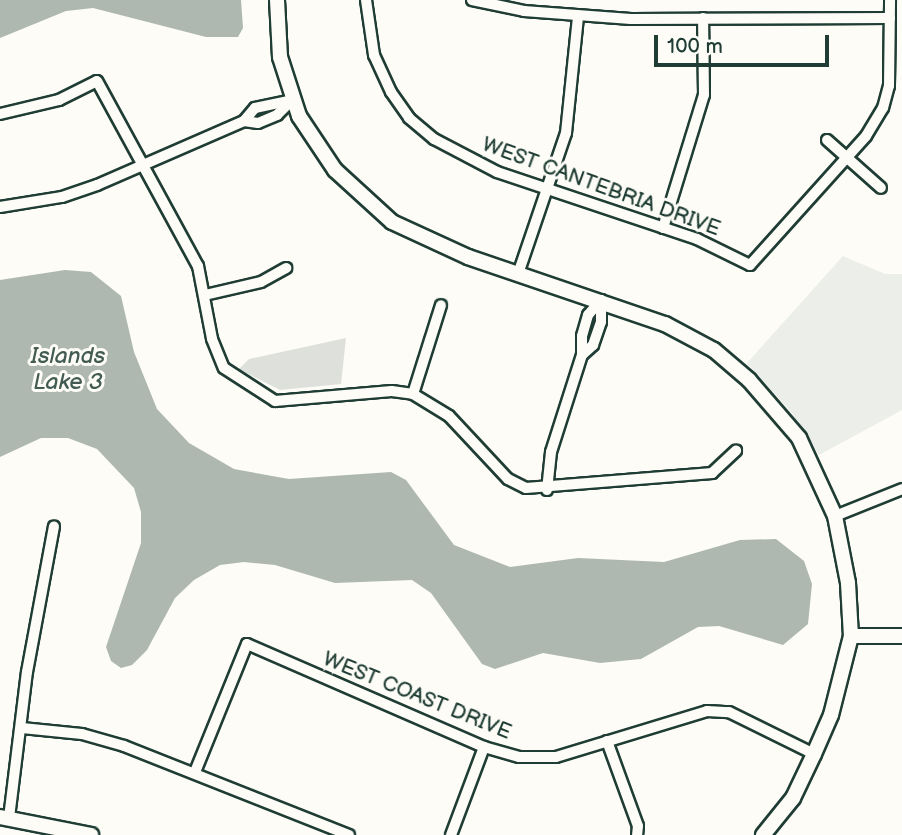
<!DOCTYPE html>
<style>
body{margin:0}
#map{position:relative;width:902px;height:835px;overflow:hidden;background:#fdfcf7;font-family:"Balsamiq Sans",sans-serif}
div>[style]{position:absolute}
.built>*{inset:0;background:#eceee9}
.green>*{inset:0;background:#dde0db}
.water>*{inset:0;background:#aeb8b1}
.roads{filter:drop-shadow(2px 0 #1f3d34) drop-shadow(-2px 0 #1f3d34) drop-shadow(0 2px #1f3d34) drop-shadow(0 -2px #1f3d34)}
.minor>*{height:10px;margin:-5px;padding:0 5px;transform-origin:5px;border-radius:5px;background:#fdfcf7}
.tertiary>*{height:14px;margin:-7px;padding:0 7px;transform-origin:7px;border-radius:7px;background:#fdfcf7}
span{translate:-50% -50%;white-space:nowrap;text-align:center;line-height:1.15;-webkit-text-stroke:6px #fdfcf7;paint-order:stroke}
.street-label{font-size:21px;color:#1f3d34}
.water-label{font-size:23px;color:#435c53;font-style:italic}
.scale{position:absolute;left:654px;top:35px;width:175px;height:32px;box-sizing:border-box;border:4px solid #1f3d34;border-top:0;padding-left:9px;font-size:21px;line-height:24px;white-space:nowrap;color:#1f3d34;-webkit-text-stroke:5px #fdfcf7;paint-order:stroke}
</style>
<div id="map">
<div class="built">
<i style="clip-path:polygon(843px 256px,885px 274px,902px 274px,902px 410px,819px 455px,792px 413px,747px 363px)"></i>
</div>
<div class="green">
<i style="clip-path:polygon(346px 338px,341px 384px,280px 390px,239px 369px,249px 359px)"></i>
</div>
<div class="water">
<i style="clip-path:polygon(0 0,241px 0,243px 28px,238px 37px,206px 37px,93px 8px,66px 11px,0 38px)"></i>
<i style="clip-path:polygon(65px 270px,91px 272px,121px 296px,134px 352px,157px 409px,189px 443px,234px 469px,289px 479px,391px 472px,406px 480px,454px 545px,510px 567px,578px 558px,664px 562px,740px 540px,776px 539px,804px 561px,812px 584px,808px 624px,783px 645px,719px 626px,698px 627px,641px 659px,600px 663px,543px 653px,495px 669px,482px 664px,431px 593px,412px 580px,335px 583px,275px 565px,244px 562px,220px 565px,194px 580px,175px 598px,147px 650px,132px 665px,121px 668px,111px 661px,106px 647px,141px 543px,141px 512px,134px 488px,97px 449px,68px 438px,41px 438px,0 457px,0 280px)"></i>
</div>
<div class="roads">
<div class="minor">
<i style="left:366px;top:0;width:56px;rotate:81.7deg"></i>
<i style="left:374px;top:55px;width:41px;rotate:65.3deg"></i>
<i style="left:391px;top:92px;width:32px;rotate:55deg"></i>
<i style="left:409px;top:118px;width:33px;rotate:40deg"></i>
<i style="left:434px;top:139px;width:71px;rotate:27.6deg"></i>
<i style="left:497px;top:172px;width:211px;rotate:18.5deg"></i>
<i style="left:697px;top:239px;width:59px;rotate:26.1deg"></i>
<i style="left:750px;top:265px;width:173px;rotate:-48deg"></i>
<i style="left:866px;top:136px;width:33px;rotate:-59deg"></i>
<i style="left:883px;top:108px;width:23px;rotate:-75deg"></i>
<i style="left:889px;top:86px;width:86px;rotate:-89.3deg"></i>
<i style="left:472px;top:0;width:53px;rotate:11.9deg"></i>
<i style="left:524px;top:11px;width:107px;rotate:4.3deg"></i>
<i style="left:631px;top:19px;width:259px;rotate:-0.2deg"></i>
<i style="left:0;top:114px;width:61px;rotate:-13.3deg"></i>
<i style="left:59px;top:100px;width:42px;rotate:-26.6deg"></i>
<i style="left:97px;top:81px;width:211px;rotate:61.4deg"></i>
<i style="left:198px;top:266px;width:74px;rotate:79.1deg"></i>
<i style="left:212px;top:339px;width:31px;rotate:68deg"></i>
<i style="left:224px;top:368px;width:61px;rotate:32.9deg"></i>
<i style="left:275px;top:401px;width:117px;rotate:-4.9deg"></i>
<i style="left:392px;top:391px;width:21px;rotate:8deg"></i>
<i style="left:413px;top:394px;width:42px;rotate:31.4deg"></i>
<i style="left:449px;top:416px;width:86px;rotate:46.9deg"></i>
<i style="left:508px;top:479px;width:20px;rotate:27deg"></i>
<i style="left:526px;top:488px;width:187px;rotate:-4.6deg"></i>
<i style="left:712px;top:473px;width:33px;rotate:-43deg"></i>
<i style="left:244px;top:121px;width:14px;rotate:8deg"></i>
<i style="left:258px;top:123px;width:21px;rotate:-23deg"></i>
<i style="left:277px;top:115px;width:21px;rotate:-45deg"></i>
<i style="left:827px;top:140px;width:72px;rotate:41.6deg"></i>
<i style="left:0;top:207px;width:63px;rotate:-9.2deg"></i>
<i style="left:62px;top:197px;width:37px;rotate:-19deg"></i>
<i style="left:97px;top:185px;width:160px;rotate:-23.5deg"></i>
<i style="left:244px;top:121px;width:17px;rotate:-50deg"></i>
<i style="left:255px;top:108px;width:38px;rotate:-12deg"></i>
<i style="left:663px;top:228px;width:139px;rotate:-72.9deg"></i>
<i style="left:704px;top:95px;width:77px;rotate:-90.7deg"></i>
<i style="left:518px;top:274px;width:149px;rotate:-71.2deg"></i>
<i style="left:566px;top:133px;width:118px;rotate:-84.1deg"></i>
<i style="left:205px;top:295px;width:57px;rotate:-13.1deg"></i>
<i style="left:261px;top:282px;width:29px;rotate:-29deg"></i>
<i style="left:582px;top:355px;width:15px;rotate:-42deg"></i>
<i style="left:593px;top:345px;width:24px;rotate:-71deg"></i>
<i style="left:601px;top:322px;width:22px;rotate:-90deg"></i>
<i style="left:413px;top:394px;width:93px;rotate:-72.5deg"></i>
<i style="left:547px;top:490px;width:38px;rotate:-84deg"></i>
<i style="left:551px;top:452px;width:102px;rotate:-72.3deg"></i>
<i style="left:582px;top:355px;width:19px;rotate:-90deg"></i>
<i style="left:582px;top:336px;width:22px;rotate:-74deg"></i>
<i style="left:588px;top:315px;width:20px;rotate:-49deg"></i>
<i style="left:835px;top:516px;width:72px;rotate:-21.9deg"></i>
<i style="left:22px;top:728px;width:60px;rotate:5.7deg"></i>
<i style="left:82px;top:734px;width:44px;rotate:15.9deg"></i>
<i style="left:124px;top:746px;width:242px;rotate:21.6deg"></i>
<i style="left:607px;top:741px;width:90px;rotate:70deg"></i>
<i style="left:638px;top:826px;width:9px;rotate:96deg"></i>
<i style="left:195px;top:772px;width:138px;rotate:-67.9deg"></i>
<i style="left:247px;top:644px;width:258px;rotate:23.5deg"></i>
<i style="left:484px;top:747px;width:36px;rotate:16deg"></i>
<i style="left:519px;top:757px;width:37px"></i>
<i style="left:556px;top:757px;width:158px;rotate:-16.9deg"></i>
<i style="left:707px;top:711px;width:22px;rotate:3deg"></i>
<i style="left:729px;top:712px;width:95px;rotate:26.3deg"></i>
<i style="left:9px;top:818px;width:147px;rotate:-83deg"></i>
<i style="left:27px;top:672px;width:148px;rotate:-79.5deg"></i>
<i style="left:451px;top:835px;width:94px;rotate:-69.4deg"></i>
</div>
<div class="tertiary">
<i style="left:277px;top:0;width:57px;rotate:87deg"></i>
<i style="left:280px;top:57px;width:62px;rotate:72.1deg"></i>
<i style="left:299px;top:116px;width:65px;rotate:56.3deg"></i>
<i style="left:335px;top:170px;width:77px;rotate:42.4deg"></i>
<i style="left:392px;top:222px;width:84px;rotate:24.7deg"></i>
<i style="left:468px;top:257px;width:208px;rotate:18.8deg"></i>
<i style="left:665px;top:324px;width:55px;rotate:28deg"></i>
<i style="left:714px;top:350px;width:46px;rotate:40.6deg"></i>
<i style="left:749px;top:380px;width:77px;rotate:49.2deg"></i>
<i style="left:799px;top:438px;width:86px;rotate:65.2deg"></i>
<i style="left:835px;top:516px;width:68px;rotate:79deg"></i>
<i style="left:848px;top:583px;width:53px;rotate:86.8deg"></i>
<i style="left:851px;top:636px;width:81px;rotate:104.2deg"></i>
<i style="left:831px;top:715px;width:43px;rotate:113.6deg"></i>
<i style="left:814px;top:754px;width:49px;rotate:115.5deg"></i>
<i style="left:793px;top:798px;width:48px;rotate:129deg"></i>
<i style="left:851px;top:636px;width:51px"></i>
<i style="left:0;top:817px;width:93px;rotate:11.2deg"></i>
</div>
</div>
<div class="street-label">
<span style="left:601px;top:187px;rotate:20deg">WEST CANTEBRIA DRIVE</span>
<span style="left:417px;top:696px;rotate:22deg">WEST COAST DRIVE</span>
</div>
<div class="water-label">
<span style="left:68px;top:369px">Islands<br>Lake 3</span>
</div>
<div class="scale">100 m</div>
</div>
